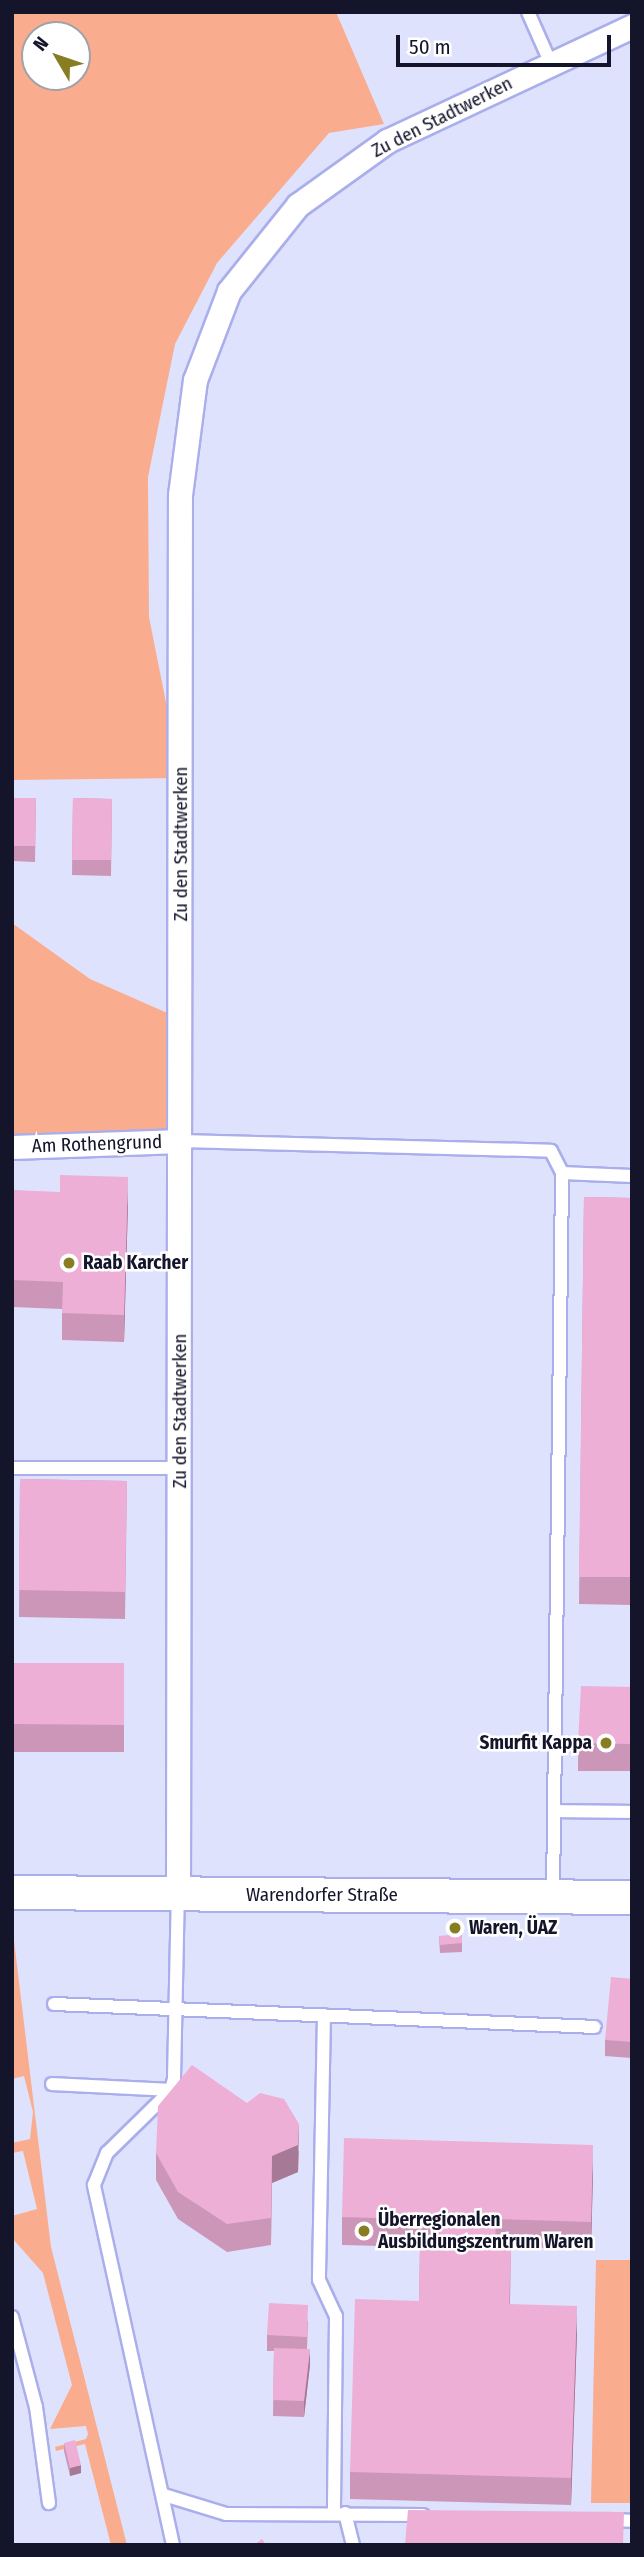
<!DOCTYPE html>
<meta charset="utf-8">
<style>
body{margin:0}
#map{position:relative;width:644px;height:2557px;overflow:hidden;background:#dfe2fc;font-family:"Fira Sans Condensed",sans-serif}
div>[style]{position:absolute}
.green>*{inset:0;background:#faac8f}
.roads{filter:drop-shadow(2px 0 #aaaeeb) drop-shadow(-2px 0 #aaaeeb) drop-shadow(0 2px #aaaeeb) drop-shadow(0 -2px #aaaeeb)}
.lane>*{height:12px;margin:-6px;padding:0 6px;transform-origin:6px;border-radius:6px;background:#fff}
.street>*{height:23px;margin:-11.5px;padding:0 11.5px;transform-origin:11.5px;border-radius:11.5px;background:#fff}
.secondary>*{height:33px;margin:-16.5px;padding:0 16.5px;transform-origin:16.5px;border-radius:16.5px;background:#fff}
.wall>*{inset:0;background:#cc96b8}
.shaded-wall>*{inset:0;background:#a67a96}
.building>*{inset:0;background:#edafd6}
.dots>*{width:19px;height:19px;translate:-50% -50%;box-sizing:border-box;border:4px solid #fff;border-radius:50%}
span{translate:-50% -50%;white-space:nowrap;text-align:center;line-height:1.15;-webkit-text-stroke:5px #fff;paint-order:stroke}
.street-label{font-size:19px;color:#14142b}
.poi-label{font-size:19px;color:#14142b;font-weight:700}
.left{translate:0 -50%;text-align:left}
.right{translate:-100% -50%;text-align:right}
.frame{position:absolute;inset:0;border:14px solid #14142b;pointer-events:none}
.north{position:absolute;left:21px;top:21px;width:70px;height:70px;box-sizing:border-box;background:#fff;border:2px solid #a1a1aa;border-radius:50%;rotate:309deg;font-size:19px;font-weight:700;line-height:28px;text-align:center;color:#14142b}
.north::after{content:'';display:block;margin:auto;width:24px;height:32px;background:#897d23;clip-path:polygon(50% 0,100% 100%,50% 72%,0 100%)}
.scale{position:absolute;left:396px;top:35px;width:215px;height:32px;box-sizing:border-box;border:4px solid #14142b;border-top:0;padding-left:9px;font-size:21px;line-height:24px;white-space:nowrap;color:#14142b;-webkit-text-stroke:5px #fff;paint-order:stroke}
</style>
<div id="map">
<div class="green">
<i style="clip-path:polygon(evenodd,12px 12px,336px 12px,384px 124px,329px 133px,217px 263px,175px 344px,148px 477px,149px 617px,181px 778px,12px 780px,12px 12px,35px 35px,77px 35px,77px 77px,35px 77px,35px 35px)"></i>
<i style="clip-path:polygon(12px 923px,90px 979px,181px 1019px,181px 1141px,12px 1143px)"></i>
<i style="clip-path:polygon(13px 1932px,51px 2247px,127px 2545px,111px 2545px,85px 2444px,56px 2451px,55px 2447px,86px 2439px,88px 2434px,86px 2426px,50px 2429px,72px 2385px,43px 2273px,12px 2238px,12px 2216px,37px 2209px,23px 2151px,12px 2153px,12px 2143px,30px 2139px,33px 2112px,24px 2076px,12px 2079px)"></i>
<i style="clip-path:polygon(596px 2260px,632px 2260px,632px 2503px,591px 2503px)"></i>
</div>
<div class="roads">
<div class="lane">
<i style="left:528px;top:12px;width:57px;rotate:66.1deg"></i>
<i style="left:181px;top:1141px;width:370px;rotate:1.5deg"></i>
<i style="left:551px;top:1151px;width:25px;rotate:63deg"></i>
<i style="left:562px;top:1173px;width:70px;rotate:2.5deg"></i>
<i style="left:12px;top:1468px;width:167px"></i>
<i style="left:554px;top:1811px;width:78px;rotate:0.7deg"></i>
<i style="left:553px;top:1894px;width:721px;rotate:-89.28deg"></i>
<i style="left:54px;top:2004px;width:541px;rotate:2.43deg"></i>
<i style="left:324px;top:2015px;width:265px;rotate:91.1deg"></i>
<i style="left:319px;top:2280px;width:40px;rotate:65deg"></i>
<i style="left:336px;top:2316px;width:197px;rotate:90.6deg"></i>
<i style="left:52px;top:2084px;width:119px;rotate:2.9deg"></i>
<i style="left:12px;top:2317px;width:93px;rotate:75.1deg"></i>
<i style="left:36px;top:2407px;width:97px;rotate:82.3deg"></i>
<i style="left:164px;top:2495px;width:65px;rotate:17deg"></i>
<i style="left:226px;top:2514px;width:197px;rotate:0.3deg"></i>
<i style="left:345px;top:2513px;width:33px;rotate:76deg"></i>
<i style="left:609px;top:2520px;width:23px;rotate:2deg"></i>
<i style="left:173px;top:2545px;width:369px;rotate:-102.4deg"></i>
<i style="left:94px;top:2185px;width:35px;rotate:-68deg"></i>
<i style="left:107px;top:2153px;width:90px;rotate:-44.5deg"></i>
<i style="left:171px;top:2090px;width:11px;rotate:-75deg"></i>
<i style="left:174px;top:2079px;width:185px;rotate:-88.8deg"></i>
</div>
<div class="street">
<i style="left:12px;top:1147px;width:169px;rotate:-2deg"></i>
<i style="left:178px;top:1894px;width:1399px;rotate:-89.92deg"></i>
<i style="left:180px;top:495px;width:116px;rotate:-82.6deg"></i>
<i style="left:195px;top:380px;width:95px;rotate:-69.1deg"></i>
<i style="left:229px;top:291px;width:110px;rotate:-51.3deg"></i>
<i style="left:298px;top:205px;width:110px;rotate:-35.7deg"></i>
<i style="left:387px;top:141px;width:271px;rotate:-25.1deg"></i>
</div>
<div class="secondary">
<i style="left:12px;top:1892px;width:620px;rotate:0.46deg"></i>
</div>
</div>
<div class="wall">
<i style="clip-path:polygon(12px 798px,36px 798px,35px 862px,12px 861px)"></i>
<i style="clip-path:polygon(73px 798px,112px 799px,111px 876px,72px 875px)"></i>
<i style="clip-path:polygon(12px 1190px,128px 1204px,124px 1342px,62px 1340px,62px 1309px,12px 1307px)"></i>
<i style="clip-path:polygon(584px 1197px,632px 1198px,632px 1605px,579px 1604px)"></i>
<i style="clip-path:polygon(20px 1479px,127px 1481px,125px 1619px,19px 1617px)"></i>
<i style="clip-path:polygon(12px 1663px,124px 1663px,124px 1752px,12px 1752px)"></i>
<i style="clip-path:polygon(632px 1687px,632px 1771px,578px 1771px,578px 1743px)"></i>
<i style="clip-path:polygon(462px 1935px,462px 1952px,440px 1953px,439px 1936px)"></i>
<i style="clip-path:polygon(632px 1979px,632px 2058px,605px 2056px,605px 2040px)"></i>
<i style="clip-path:polygon(299px 2151px,298px 2172px,272px 2183px,271px 2245px,227px 2252px,178px 2219px,156px 2180px,156px 2153px)"></i>
<i style="clip-path:polygon(593px 2173px,591px 2249px,511px 2247px,510px 2304px,577px 2333px,571px 2505px,350px 2499px,350px 2472px,419px 2301px,420px 2247px,342px 2245px,342px 2217px)"></i>
<i style="clip-path:polygon(308px 2321px,307px 2349px,310px 2365px,304px 2417px,273px 2416px,274px 2351px,267px 2351px,267px 2335px)"></i>
<i style="clip-path:polygon(64px 2443px,81px 2473px,70px 2476px,64px 2451px)"></i>
</div>
<div class="shaded-wall">
<i style="clip-path:polygon(128px 1177px,128px 1204px,124px 1342px,124px 1315px)"></i>
<i style="clip-path:polygon(299px 2124px,298px 2172px,272px 2183px,271px 2245px,272px 2156px)"></i>
<i style="clip-path:polygon(593px 2145px,593px 2173px,591px 2249px,591px 2222px)"></i>
<i style="clip-path:polygon(577px 2306px,577px 2333px,571px 2505px,571px 2478px)"></i>
<i style="clip-path:polygon(310px 2349px,310px 2365px,304px 2417px,304px 2401px)"></i>
<i style="clip-path:polygon(81px 2465px,81px 2473px,70px 2476px,70px 2468px)"></i>
</div>
<div class="building">
<i style="clip-path:polygon(12px 798px,36px 798px,35px 846px,12px 846px)"></i>
<i style="clip-path:polygon(73px 798px,112px 799px,111px 860px,72px 860px)"></i>
<i style="clip-path:polygon(60px 1175px,128px 1177px,124px 1315px,62px 1313px,63px 1282px,12px 1280px,12px 1190px,60px 1192px)"></i>
<i style="clip-path:polygon(584px 1197px,632px 1198px,632px 1577px,579px 1577px)"></i>
<i style="clip-path:polygon(20px 1479px,127px 1481px,125px 1592px,19px 1590px)"></i>
<i style="clip-path:polygon(12px 1663px,124px 1663px,124px 1725px,12px 1724px)"></i>
<i style="clip-path:polygon(581px 1686px,632px 1687px,632px 1744px,578px 1743px)"></i>
<i style="clip-path:polygon(462px 1935px,462px 1943px,440px 1945px,439px 1936px)"></i>
<i style="clip-path:polygon(611px 1977px,632px 1979px,632px 2042px,605px 2040px)"></i>
<i style="clip-path:polygon(192px 2065px,247px 2103px,260px 2093px,284px 2099px,299px 2124px,298px 2145px,272px 2156px,271px 2218px,227px 2224px,178px 2192px,156px 2153px,158px 2106px)"></i>
<i style="clip-path:polygon(344px 2138px,593px 2145px,591px 2222px,496px 2219px,495px 2246px,511px 2246px,509px 2304px,577px 2306px,571px 2478px,350px 2472px,355px 2299px,419px 2301px,420px 2245px,439px 2246px,440px 2220px,342px 2217px)"></i>
<i style="clip-path:polygon(269px 2303px,308px 2305px,307px 2337px,267px 2335px)"></i>
<i style="clip-path:polygon(274px 2348px,310px 2349px,304px 2401px,273px 2400px)"></i>
<i style="clip-path:polygon(75px 2440px,81px 2465px,70px 2468px,64px 2443px)"></i>
<i style="clip-path:polygon(408px 2510px,624px 2512px,623px 2545px,405px 2545px)"></i>
<i style="clip-path:polygon(262px 2539px,266px 2545px,254px 2545px)"></i>
</div>
<div class="dots">
<i style="left:69px;top:1263px;background:#897d23"></i>
<i style="left:606px;top:1743px;background:#897d23"></i>
<i style="left:455px;top:1928px;background:#897d23"></i>
<i style="left:364px;top:2231px;background:#897d23"></i>
</div>
<div class="street-label">
<span style="left:442px;top:117px;rotate:-27deg">Zu den Stadtwerken</span>
<span style="left:181px;top:844px;rotate:-90deg">Zu den Stadtwerken</span>
<span style="left:97px;top:1144px;rotate:-2deg">Am Rothengrund</span>
<span style="left:180px;top:1411px;rotate:-90deg">Zu den Stadtwerken</span>
<span style="left:322px;top:1895px">Warendorfer Straße</span>
</div>
<div class="poi-label">
<span class="left" style="left:83px;top:1263px">Raab Karcher</span>
<span class="right" style="left:592px;top:1743px">Smurfit Kappa</span>
<span class="left" style="left:469px;top:1928px">Waren, ÜAZ</span>
<span class="left" style="left:378px;top:2231px">Überregionalen<br>Ausbildungszentrum Waren</span>
</div>
<div class="frame"></div>
<div class="north">N</div>
<div class="scale">50 m</div>
</div>
